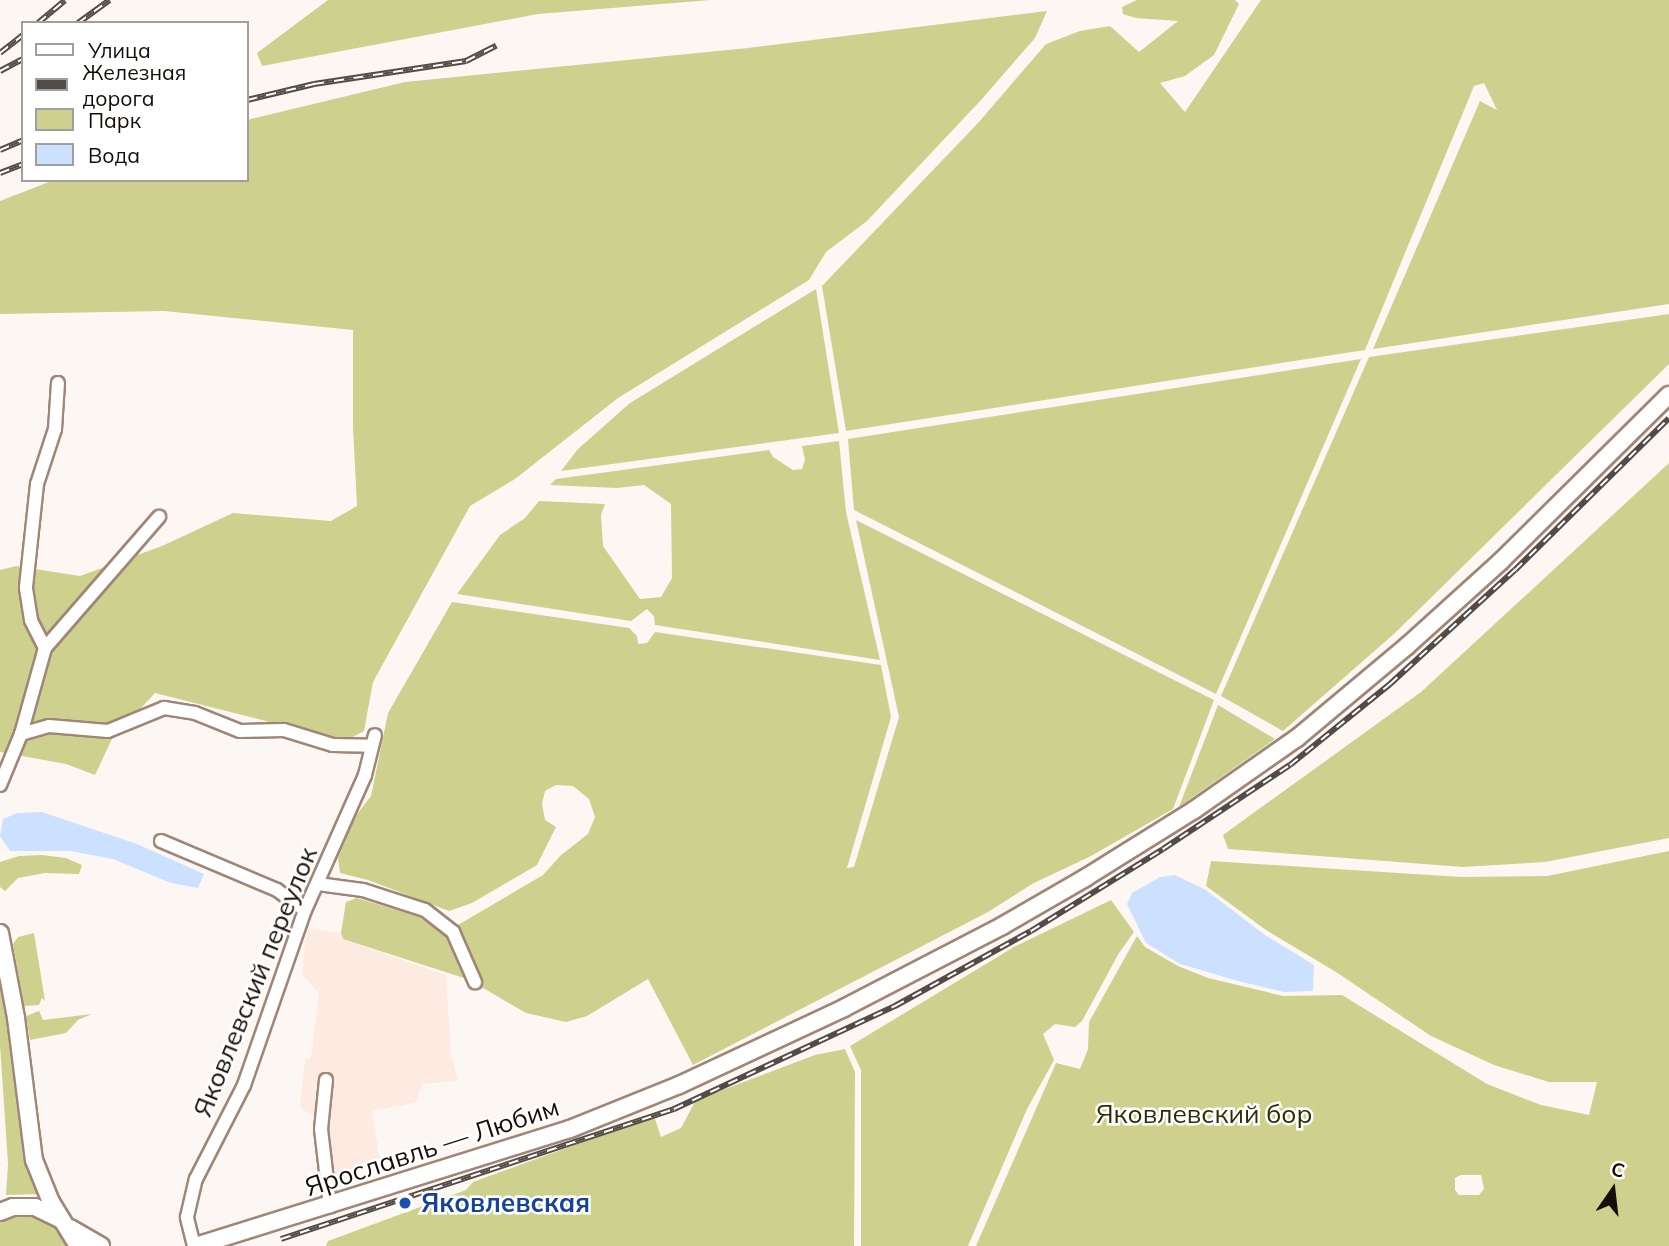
<!DOCTYPE html>
<meta charset="utf-8">
<style>
body{margin:0}
#map{position:relative;width:1669px;height:1246px;overflow:hidden;background:#fdf7f4;font-family:Mulish,sans-serif}
div>[style]{position:absolute}
.commercial>*{inset:0;background:#fdeae0}
.green>*{inset:0;background:#cdd18d}
.water>*{inset:0;background:#cbe1ff}
.roads{filter:drop-shadow(2px 0 #9f8676) drop-shadow(-2px 0 #9f8676) drop-shadow(0 2px #9f8676) drop-shadow(0 -2px #9f8676)}
.street>*{height:12px;margin:-6px;padding:0 6px;transform-origin:6px;border-radius:6px;background:#fff}
.secondary>*{height:16px;margin:-8px;padding:0 8px;transform-origin:8px;border-radius:8px;background:#fff}
.rail>*{height:6px;margin-top:-3px;transform-origin:0;background:repeating-linear-gradient(90deg,#fff 0 10px,#534b46 0 20px);box-sizing:border-box;border-block:2px solid #534b46}
.dots>*{width:19px;height:19px;translate:-50% -50%;box-sizing:border-box;border:4px solid #fff;border-radius:50%}
span{translate:-50% -50%;white-space:nowrap;text-align:center;line-height:1.15;-webkit-text-stroke:5px #fff;paint-order:stroke}
.street-label{font-size:26px;color:#150d07}
.park-label{font-size:26px;color:#2d2e04}
.transit-label{font-size:26px;color:#164399;font-weight:700}
.left{translate:0 -50%;text-align:left}
.legend{position:absolute;left:21px;top:21px;width:228px;height:161px;box-sizing:border-box;background:#fff;border:2px solid #a19e9c;margin:0;padding:9px 12px;list-style:none;font-size:21px;color:#150d07}
.legend li{display:flex;align-items:center;gap:14px;height:35px}
.legend b{width:35px;border:2px solid #a19e9c}
.north{position:absolute;left:1578px;top:1155px;width:70px;height:70px;-webkit-text-stroke:5px #fff;paint-order:stroke;rotate:14deg;font-size:19px;font-weight:700;line-height:28px;text-align:center;color:#150d07}
.north::after{content:'';display:block;margin:auto;width:24px;height:32px;background:#150d07;clip-path:polygon(50% 0,100% 100%,50% 72%,0 100%)}
</style>
<div id="map">
<div class="commercial">
<i style="clip-path:polygon(307px 928px,341px 933px,343px 939px,446px 975px,451px 1054px,458px 1081px,422px 1084px,416px 1102px,372px 1111px,380px 1162px,322px 1180px,314px 1117px,300px 1107px,305px 1060px,311px 1058px,319px 994px,302px 974px)"></i>
</div>
<div class="green">
<i style="clip-path:polygon(328px 0,711px 0,538px 14px,262px 66px,257px 53px)"></i>
<i style="clip-path:polygon(1137px 0,1235px 0,1239px 4px,1214px 55px,1185px 76px,1160px 83px,1185px 112px,1261px 0,1669px 0,1669px 304px,1373px 349px,1480px 101px,1497px 110px,1484px 83px,1474px 86px,1365px 350px,846px 431px,822px 286px,978px 123px,1046px 44px,1080px 31px,1110px 26px,1139px 52px,1178px 21px,1136px 18px,1123px 14px,1122px 7px)"></i>
<i style="clip-path:polygon(1047px 11px,1035px 38px,982px 99px,867px 221px,826px 252px,809px 280px,618px 398px,515px 479px,470px 506px,373px 682px,364px 731px,345px 741px,155px 693px,112px 739px,95px 775px,66px 764px,0 752px,0 570px,16px 566px,80px 576px,162px 546px,233px 513px,331px 521px,357px 506px,353px 428px,353px 330px,164px 311px,0 314px,0 201px,54px 180px,247px 180px,247px 120px,405px 82px,748px 48px)"></i>
<i style="clip-path:polygon(816px 289px,839px 433px,561px 471px,578px 449px,630px 403px)"></i>
<i style="clip-path:polygon(1669px 314px,1669px 364px,1395px 633px,1283px 731px,1221px 696px,1369px 357px)"></i>
<i style="clip-path:polygon(1361px 359px,1216px 694px,854px 510px,848px 439px)"></i>
<i style="clip-path:polygon(839px 441px,846px 512px,880px 660px,655px 625px,654px 616px,647px 609px,631px 621px,457px 594px,500px 535px,525px 518px,539px 501px,605px 504px,601px 515px,603px 546px,640px 599px,661px 597px,672px 578px,671px 504px,644px 485px,617px 488px,550px 485px,556px 479px,769px 450px,773px 457px,793px 470px,802px 469px,805px 460px,802px 446px)"></i>
<i style="clip-path:polygon(1669px 463px,1669px 838px,1545px 862px,1463px 867px,1228px 849px,1223px 835px,1421px 692px)"></i>
<i style="clip-path:polygon(856px 520px,1214px 700px,1173px 809px,1091px 856px,1032px 884px,988px 912px,693px 1065px,648px 979px,587px 1016px,566px 1022px,526px 1013px,478px 985px,458px 925px,543px 875px,561px 855px,588px 834px,595px 817px,589px 799px,573px 786px,556px 785px,545px 791px,542px 804px,545px 820px,556px 827px,537px 865px,472px 903px,449px 911px,368px 880px,340px 873px,338px 858px,355px 817px,371px 796px,388px 713px,452px 602px,629px 628px,637px 636px,638px 644px,647px 643px,655px 632px,881px 665px,891px 717px,847px 868px,854px 867px,899px 717px)"></i>
<i style="clip-path:polygon(1218px 705px,1275px 739px,1179px 807px)"></i>
<i style="clip-path:polygon(evenodd,1669px 851px,1669px 1246px,976px 1246px,1056px 1063px,1080px 1069px,1088px 1049px,1089px 1022px,1137px 936px,1145px 947px,1178px 966px,1208px 978px,1283px 996px,1342px 995px,1487px 1084px,1541px 1105px,1589px 1115px,1597px 1082px,1549px 1082px,1494px 1065px,1431px 1036px,1336px 972px,1266px 930px,1206px 886px,1211px 861px,1461px 877px,1547px 876px,1669px 851px,1461px 1175px,1481px 1175px,1484px 1189px,1479px 1195px,1459px 1195px,1455px 1190px,1455px 1178px,1461px 1175px)"></i>
<i style="clip-path:polygon(42px 855px,66px 858px,82px 865px,79px 874px,45px 873px,18px 878px,5px 891px,0 887px,0 862px,19px 856px)"></i>
<i style="clip-path:polygon(357px 898px,417px 916px,450px 937px,467px 979px,343px 939px,341px 933px,346px 902px)"></i>
<i style="clip-path:polygon(1111px 900px,1134px 932px,1119px 953px,1082px 1021px,1075px 1027px,1055px 1024px,1043px 1034px,1054px 1060px,1027px 1109px,968px 1246px,861px 1246px,861px 1070px,850px 1046px,1014px 947px)"></i>
<i style="clip-path:polygon(34px 933px,45px 1001px,42px 998px,39px 1005px,24px 1006px,13px 944px,18px 937px)"></i>
<i style="clip-path:polygon(0 960px,41px 1194px,6px 1195px,8px 1164px,0 1045px)"></i>
<i style="clip-path:polygon(39px 1011px,43px 1020px,92px 1014px,78px 1020px,66px 1033px,30px 1040px,26px 1016px)"></i>
<i style="clip-path:polygon(845px 1049px,855px 1072px,854px 1246px,326px 1246px,328px 1241px,466px 1190px,473px 1182px,654px 1116px,661px 1137px,681px 1128px,696px 1100px,815px 1055px)"></i>
<i style="clip-path:polygon(24px 1215px,49px 1222px,60px 1231px,69px 1246px,0 1246px,0 1222px)"></i>
</div>
<div class="water">
<i style="clip-path:polygon(42px 812px,137px 844px,204px 874px,198px 888px,171px 883px,113px 859px,70px 851px,10px 851px,0 836px,3px 819px,17px 813px)"></i>
<i style="clip-path:polygon(1175px 875px,1206px 890px,1265px 935px,1314px 965px,1313px 991px,1284px 992px,1238px 981px,1180px 964px,1146px 943px,1127px 904px,1132px 893px,1160px 877px)"></i>
</div>
<div class="roads">
<div class="street">
<i style="left:45px;top:648px;width:174px;rotate:-49deg"></i>
<i style="left:21px;top:734px;width:29px;rotate:-16deg"></i>
<i style="left:49px;top:726px;width:59px;rotate:4.8deg"></i>
<i style="left:108px;top:731px;width:61px;rotate:-22.3deg"></i>
<i style="left:164px;top:708px;width:31px;rotate:9deg"></i>
<i style="left:195px;top:713px;width:48px;rotate:21.8deg"></i>
<i style="left:240px;top:731px;width:44px;rotate:-1.3deg"></i>
<i style="left:284px;top:730px;width:51px;rotate:17deg"></i>
<i style="left:333px;top:745px;width:39px;rotate:1deg"></i>
<i style="left:0;top:785px;width:55px;rotate:-67.6deg"></i>
<i style="left:21px;top:734px;width:89px;rotate:-74.4deg"></i>
<i style="left:45px;top:648px;width:31px;rotate:-117deg"></i>
<i style="left:31px;top:620px;width:33px;rotate:-99deg"></i>
<i style="left:26px;top:587px;width:104px;rotate:-83.9deg"></i>
<i style="left:37px;top:484px;width:58px;rotate:-71.9deg"></i>
<i style="left:55px;top:429px;width:46px;rotate:-86.3deg"></i>
<i style="left:161px;top:841px;width:126px;rotate:22.9deg"></i>
<i style="left:277px;top:890px;width:34px;rotate:36deg"></i>
<i style="left:318px;top:884px;width:45px;rotate:7.6deg"></i>
<i style="left:363px;top:890px;width:65px;rotate:17.9deg"></i>
<i style="left:425px;top:910px;width:36px;rotate:38deg"></i>
<i style="left:453px;top:932px;width:55px;rotate:66.3deg"></i>
<i style="left:326px;top:1080px;width:49px;rotate:95.8deg"></i>
<i style="left:321px;top:1129px;width:78px;rotate:83.3deg"></i>
<i style="left:194px;top:1246px;width:30px;rotate:-104deg"></i>
<i style="left:187px;top:1217px;width:39px;rotate:-77deg"></i>
<i style="left:196px;top:1179px;width:106px;rotate:-62.9deg"></i>
<i style="left:244px;top:1085px;width:185px;rotate:-70.8deg"></i>
<i style="left:305px;top:910px;width:148px;rotate:-66deg"></i>
<i style="left:365px;top:775px;width:41px;rotate:-76deg"></i>
</div>
<div class="secondary">
<i style="left:0;top:933px;width:86px;rotate:79.3deg"></i>
<i style="left:16px;top:1018px;width:143px;rotate:82.8deg"></i>
<i style="left:34px;top:1160px;width:45px;rotate:68deg"></i>
<i style="left:51px;top:1202px;width:52px;rotate:58.5deg"></i>
<i style="left:0;top:1212px;width:14px;rotate:-21deg"></i>
<i style="left:13px;top:1207px;width:22px"></i>
<i style="left:35px;top:1207px;width:28px;rotate:26deg"></i>
<i style="left:70px;top:1228px;width:36px;rotate:30deg"></i>
<i style="left:196px;top:1246px;width:392px;rotate:-17.4deg"></i>
<i style="left:570px;top:1129px;width:118px;rotate:-22deg"></i>
<i style="left:679px;top:1085px;width:182px;rotate:-25deg"></i>
<i style="left:844px;top:1008px;width:178px;rotate:-27.4deg"></i>
<i style="left:1002px;top:926px;width:96px;rotate:-30deg"></i>
<i style="left:1085px;top:878px;width:128px;rotate:-32deg"></i>
<i style="left:1194px;top:810px;width:126px;rotate:-35deg"></i>
<i style="left:1297px;top:738px;width:143px;rotate:-39.9deg"></i>
<i style="left:1407px;top:646px;width:127px;rotate:-42.1deg"></i>
<i style="left:1501px;top:561px;width:236px;rotate:-44.7deg"></i>
</div>
</div>
<div class="rail">
<i style="left:38px;top:23px;width:35px;rotate:-40deg"></i>
<i style="left:78px;top:23px;width:39px;rotate:-36deg"></i>
<i style="left:0;top:53px;width:29px;rotate:-38deg"></i>
<i style="left:0;top:71px;width:26px;rotate:-28deg"></i>
<i style="left:247px;top:100px;width:69px;rotate:-13.4deg"></i>
<i style="left:314px;top:84px;width:154px;rotate:-8.6deg"></i>
<i style="left:466px;top:61px;width:34px;rotate:-27deg"></i>
<i style="left:0;top:150px;width:25px;rotate:-23deg"></i>
<i style="left:0;top:173px;width:25px;rotate:-21deg"></i>
<i style="left:281px;top:1239px;width:414px;rotate:-18.3deg"></i>
<i style="left:674px;top:1109px;width:244px;rotate:-25deg"></i>
<i style="left:895px;top:1006px;width:155px;rotate:-28.9deg"></i>
<i style="left:1031px;top:931px;width:155px;rotate:-31.8deg"></i>
<i style="left:1163px;top:849px;width:152px;rotate:-33.5deg"></i>
<i style="left:1290px;top:765px;width:129px;rotate:-39deg"></i>
<i style="left:1390px;top:684px;width:169px;rotate:-42.4deg"></i>
<i style="left:1515px;top:570px;width:216px;rotate:-44.6deg"></i>
</div>
<div class="dots">
<i style="left:405px;top:1203px;background:#1a4fb4"></i>
</div>
<div class="street-label">
<span style="left:255px;top:982px;rotate:-68deg">Яковлевский переулок</span>
<span style="left:432px;top:1147px;rotate:-18deg">Ярославль — Любим</span>
</div>
<div class="park-label">
<span style="left:1204px;top:1114px">Яковлевский бор</span>
</div>
<div class="transit-label">
<span class="left" style="left:421px;top:1203px">Яковлевская</span>
</div>
<ul class="legend">
<li><b style="height:9px;background:#fff"></b>Улица</li>
<li><b style="height:9px;background:#534b46"></b>Железная дорога</li>
<li><b style="height:19px;background:#cdd18d"></b>Парк</li>
<li><b style="height:19px;background:#cbe1ff"></b>Вода</li>
</ul>
<div class="north">С</div>
</div>
